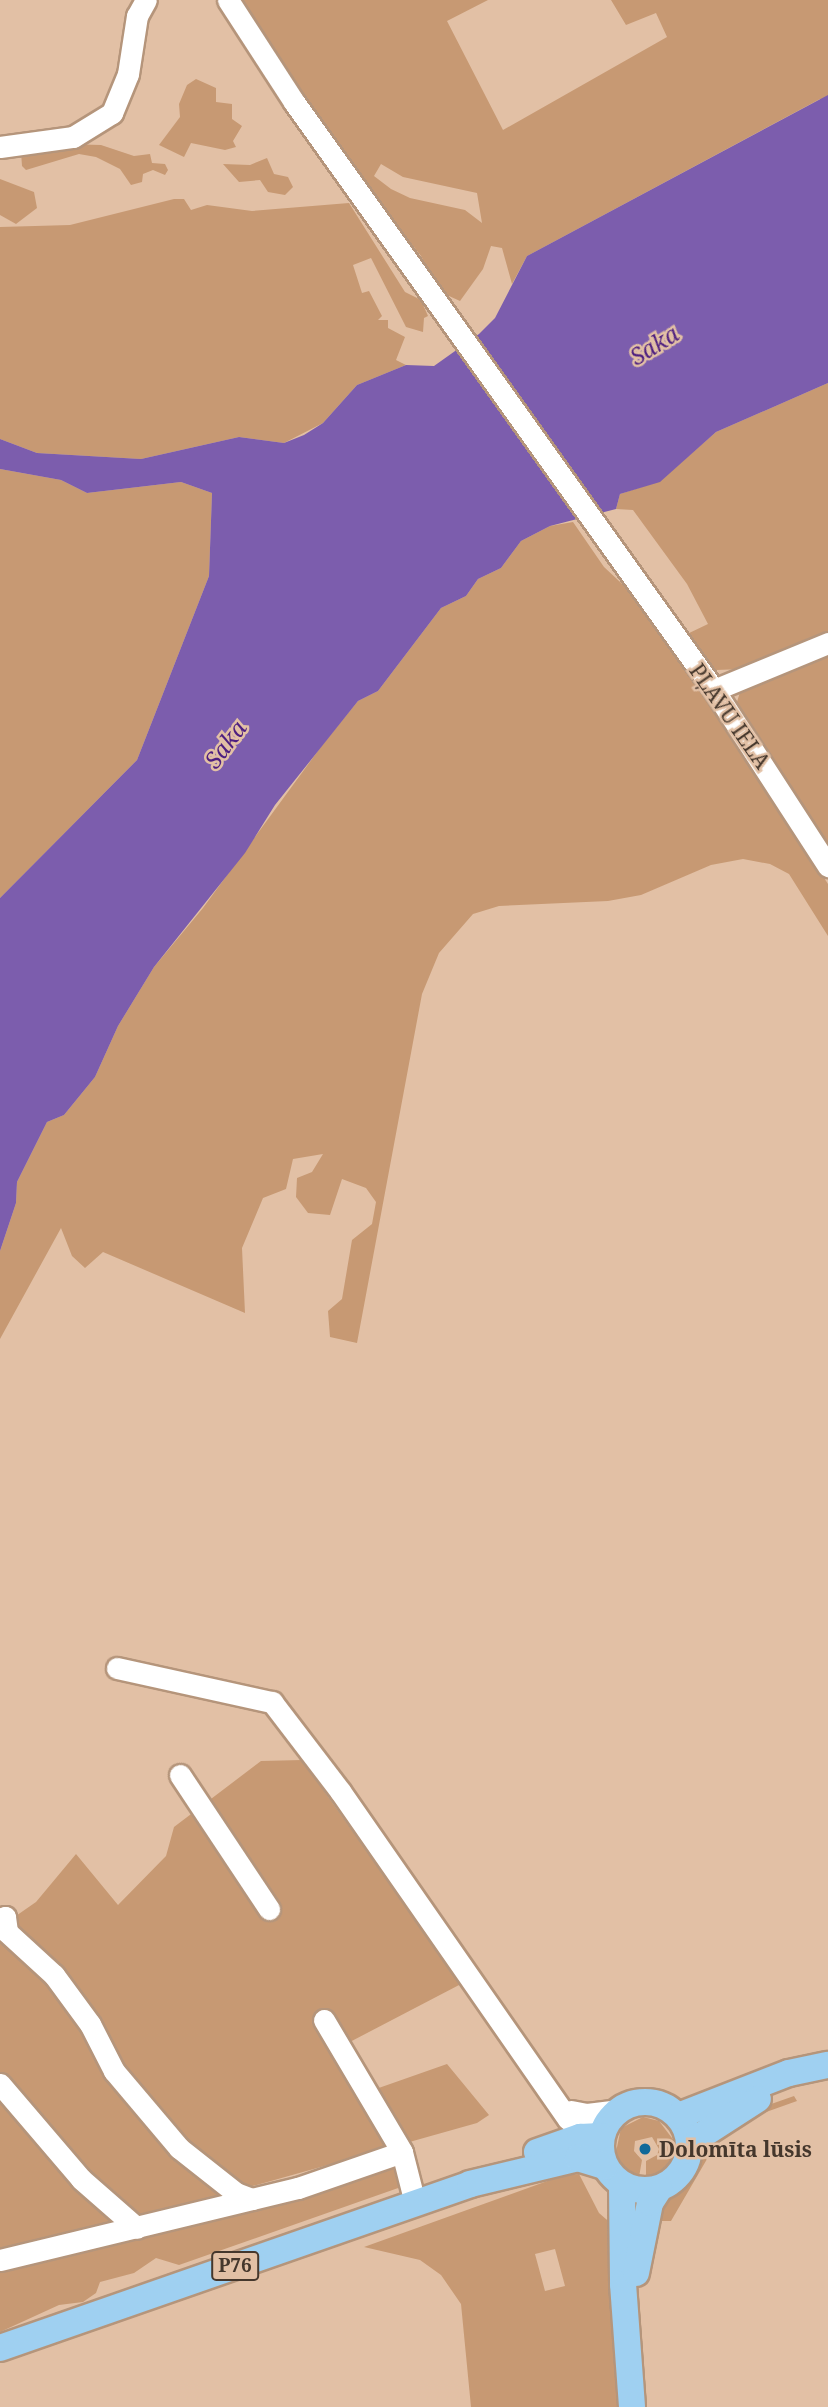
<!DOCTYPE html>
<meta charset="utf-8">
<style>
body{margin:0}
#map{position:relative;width:828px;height:2407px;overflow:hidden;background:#e2c0a5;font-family:"Noto Serif",serif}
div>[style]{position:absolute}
.green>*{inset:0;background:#c79973}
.water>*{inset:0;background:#7c5dad}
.roads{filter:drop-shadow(2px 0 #b5957b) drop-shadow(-2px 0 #b5957b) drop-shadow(0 2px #b5957b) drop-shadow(0 -2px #b5957b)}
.minor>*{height:21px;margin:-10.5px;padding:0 10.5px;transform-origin:10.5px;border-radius:10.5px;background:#fff}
.major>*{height:26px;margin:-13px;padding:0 13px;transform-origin:13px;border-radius:13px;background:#9fd0f1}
.major>.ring{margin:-13px;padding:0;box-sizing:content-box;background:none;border:26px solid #9fd0f1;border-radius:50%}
.dots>*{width:19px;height:19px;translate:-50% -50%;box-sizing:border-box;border:4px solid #e2c0a5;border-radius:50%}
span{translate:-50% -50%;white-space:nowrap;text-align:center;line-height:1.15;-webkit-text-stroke:5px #e2c0a5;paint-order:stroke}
.shield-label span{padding:2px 5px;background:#e2c0a5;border:2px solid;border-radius:5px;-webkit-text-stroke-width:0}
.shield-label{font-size:19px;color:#45372c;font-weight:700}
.street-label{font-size:21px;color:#45372c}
.poi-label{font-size:21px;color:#45372c;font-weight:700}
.left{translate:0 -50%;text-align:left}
.water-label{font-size:23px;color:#4d1f80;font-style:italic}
</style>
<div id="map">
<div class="green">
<i style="clip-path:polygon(evenodd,241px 0,488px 0,447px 21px,503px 130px,667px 37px,656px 13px,626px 25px,611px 0,828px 0,828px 284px,820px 99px,527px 256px,512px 284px,502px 248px,491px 246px,483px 269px,460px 301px,449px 296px,435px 284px,421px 256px,367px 188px,258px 32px,241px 0,381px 164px,403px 177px,477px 193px,482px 223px,465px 210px,410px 198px,391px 189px,374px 176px,381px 164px)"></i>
<i style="clip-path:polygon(196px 79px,216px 88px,216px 102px,232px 104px,232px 119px,242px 126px,233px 141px,236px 147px,225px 150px,191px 143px,184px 157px,159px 145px,180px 117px,179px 104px,187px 85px)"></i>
<i style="clip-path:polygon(64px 144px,101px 145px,134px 156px,150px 154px,152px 163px,165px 164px,168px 170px,165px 175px,153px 170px,143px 174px,142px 182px,131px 185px,120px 169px,96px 157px,79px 154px,26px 170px,22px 166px,21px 152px)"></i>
<i style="clip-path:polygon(267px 158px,274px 174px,288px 177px,293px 187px,285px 195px,268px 192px,260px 180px,239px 182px,223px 164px,250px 165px)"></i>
<i style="clip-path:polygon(0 179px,34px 192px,37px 208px,16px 224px,0 215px)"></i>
<i style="clip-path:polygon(174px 199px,184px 199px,191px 210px,207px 205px,252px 211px,349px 203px,405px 292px,421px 300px,428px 316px,424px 318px,423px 332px,406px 327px,371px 258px,353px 265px,362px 293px,369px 291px,382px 316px,378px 320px,388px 320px,388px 328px,405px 337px,396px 360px,406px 365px,357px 385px,323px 423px,284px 443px,239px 437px,141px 459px,37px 453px,0 439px,0 227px,70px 225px)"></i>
<i style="clip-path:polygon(828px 383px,828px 637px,744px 669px,716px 670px,685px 635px,708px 624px,687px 584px,633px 510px,616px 509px,620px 494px,660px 481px,716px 432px)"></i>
<i style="clip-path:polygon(0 469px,61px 480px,87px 493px,181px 482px,212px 493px,209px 576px,137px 760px,0 898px)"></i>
<i style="clip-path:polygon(573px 522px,604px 567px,634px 595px,685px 664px,828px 884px,828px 936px,789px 874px,770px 864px,743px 859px,711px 865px,641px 895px,608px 901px,499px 906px,473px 914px,439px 953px,422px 994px,357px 1343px,330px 1337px,328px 1311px,342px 1299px,352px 1240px,372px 1224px,376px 1202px,366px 1188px,342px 1179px,330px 1215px,308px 1213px,296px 1197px,297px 1178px,312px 1172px,323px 1154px,293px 1159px,286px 1189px,263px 1198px,242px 1248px,245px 1313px,103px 1252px,85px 1268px,72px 1256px,61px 1228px,0 1339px,0 1251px,16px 1203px,17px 1182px,47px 1122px,64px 1115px,95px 1077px,118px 1026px,154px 967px,203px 908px,323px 744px,358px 701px,378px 691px,441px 608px,466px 596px,478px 579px,501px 568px,521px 541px,550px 526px)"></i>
<i style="clip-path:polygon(828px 650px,828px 850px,736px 705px,741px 689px)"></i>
<i style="clip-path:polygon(302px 1760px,461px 1984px,346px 2044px,373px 2090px,447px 2064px,489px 2115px,477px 2123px,0 2257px,0 1927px,36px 1902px,76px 1854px,118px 1905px,166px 1856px,174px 1827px,261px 1761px)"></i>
<i style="clip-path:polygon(794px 2096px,797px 2101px,755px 2116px,721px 2135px,671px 2221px,651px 2221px,665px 2201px,689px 2185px,707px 2144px,754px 2110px)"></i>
<i style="clip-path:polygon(643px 2117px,659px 2121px,675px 2142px,669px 2166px,655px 2176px,646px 2178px,646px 2161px,657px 2155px,659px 2149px,652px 2137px,635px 2141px,634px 2151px,642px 2160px,639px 2177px,622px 2167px,616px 2152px,621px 2128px)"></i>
<i style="clip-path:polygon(397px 2160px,401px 2187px,179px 2265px,156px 2258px,134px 2273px,100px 2282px,96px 2293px,83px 2302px,59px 2305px,0 2332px,0 2265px)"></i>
<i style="clip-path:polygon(evenodd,579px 2174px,599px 2213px,614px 2226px,614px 2364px,620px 2407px,471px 2407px,461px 2304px,441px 2275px,420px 2260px,364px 2247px,564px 2175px,579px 2174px,555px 2249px,565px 2286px,545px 2291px,535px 2254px,555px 2249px)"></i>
</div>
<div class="water">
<i style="clip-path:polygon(828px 95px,828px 383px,716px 432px,660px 482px,620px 494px,616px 509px,550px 526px,521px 541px,501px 568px,478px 579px,466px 596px,441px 608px,378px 691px,358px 701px,275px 805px,245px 853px,154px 967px,118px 1026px,95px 1077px,64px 1115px,47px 1122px,17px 1182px,16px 1203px,0 1251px,0 898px,137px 760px,209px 576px,212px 493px,181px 482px,87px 493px,61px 480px,0 469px,0 439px,37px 453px,141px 459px,239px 437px,284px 443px,304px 435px,323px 423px,357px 385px,406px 365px,434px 366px,479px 334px,495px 318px,527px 256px)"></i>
</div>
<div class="roads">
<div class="minor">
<i style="left:228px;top:0;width:121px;rotate:57.1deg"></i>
<i style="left:294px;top:102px;width:723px;rotate:54.46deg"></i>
<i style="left:714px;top:690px;width:210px;rotate:57.1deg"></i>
<i style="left:0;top:147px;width:74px;rotate:-7.8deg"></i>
<i style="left:73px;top:137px;width:46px;rotate:-31.6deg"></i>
<i style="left:112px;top:113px;width:42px;rotate:-67.7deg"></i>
<i style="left:128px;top:74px;width:59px;rotate:-81.2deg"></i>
<i style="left:137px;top:16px;width:18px;rotate:-61deg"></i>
<i style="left:714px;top:690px;width:123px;rotate:-22.4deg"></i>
<i style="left:117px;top:1668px;width:159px;rotate:12.4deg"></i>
<i style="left:272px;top:1702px;width:112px;rotate:52.6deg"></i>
<i style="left:340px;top:1791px;width:399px;rotate:55.2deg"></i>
<i style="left:568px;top:2119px;width:17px;rotate:31deg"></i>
<i style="left:583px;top:2128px;width:20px;rotate:-3deg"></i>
<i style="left:180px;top:1775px;width:161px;rotate:56.4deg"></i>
<i style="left:0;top:1920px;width:6px;rotate:-31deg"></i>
<i style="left:5px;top:1917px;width:15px;rotate:82deg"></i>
<i style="left:7px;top:1932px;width:64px;rotate:42.5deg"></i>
<i style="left:54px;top:1975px;width:61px;rotate:53.7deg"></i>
<i style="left:90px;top:2024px;width:53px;rotate:62.9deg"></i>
<i style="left:114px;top:2071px;width:101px;rotate:49.8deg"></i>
<i style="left:179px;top:2148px;width:73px;rotate:38.3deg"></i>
<i style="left:236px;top:2193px;width:17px;rotate:21deg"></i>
<i style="left:324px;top:2020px;width:153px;rotate:59.4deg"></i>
<i style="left:0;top:2084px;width:125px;rotate:49.5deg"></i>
<i style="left:81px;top:2179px;width:74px;rotate:41.2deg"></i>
<i style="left:571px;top:2111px;width:16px;rotate:11deg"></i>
<i style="left:587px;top:2114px;width:33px;rotate:-7deg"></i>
<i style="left:0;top:2260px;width:307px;rotate:-13.6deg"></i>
<i style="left:298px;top:2188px;width:110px;rotate:-19.1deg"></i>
<i style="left:402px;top:2152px;width:53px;rotate:75.7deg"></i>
</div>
<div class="major">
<i class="ring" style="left:601px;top:2102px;width:62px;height:62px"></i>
<i style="left:678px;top:2116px;width:119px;rotate:-21.2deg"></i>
<i style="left:789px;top:2073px;width:40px;rotate:-12deg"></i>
<i style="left:689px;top:2151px;width:17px;rotate:-54deg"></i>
<i style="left:699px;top:2137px;width:70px;rotate:-32.8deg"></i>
<i style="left:537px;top:2152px;width:46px;rotate:-19.2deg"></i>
<i style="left:580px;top:2137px;width:21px;rotate:-3deg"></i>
<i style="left:622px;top:2185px;width:99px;rotate:89.4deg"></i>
<i style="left:623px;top:2284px;width:123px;rotate:85.8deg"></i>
<i style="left:636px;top:2273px;width:71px;rotate:-78.7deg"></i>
<i style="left:650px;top:2203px;width:17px;rotate:-57deg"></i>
<i style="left:0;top:2348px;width:498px;rotate:-19.2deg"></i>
<i style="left:470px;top:2184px;width:111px;rotate:-13.5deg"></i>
<i style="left:578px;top:2158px;width:28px;rotate:17deg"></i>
</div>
</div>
<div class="dots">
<i style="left:645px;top:2149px;background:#116999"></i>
</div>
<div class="shield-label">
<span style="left:235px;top:2266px">P76</span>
</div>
<div class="street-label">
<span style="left:730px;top:716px;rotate:55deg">PĻAVU IELA</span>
</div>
<div class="poi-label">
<span class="left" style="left:659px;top:2149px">Dolomīta lūsis</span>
</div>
<div class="water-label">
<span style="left:654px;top:345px;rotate:-32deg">Saka</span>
<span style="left:225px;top:744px;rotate:-53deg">Saka</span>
</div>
</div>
